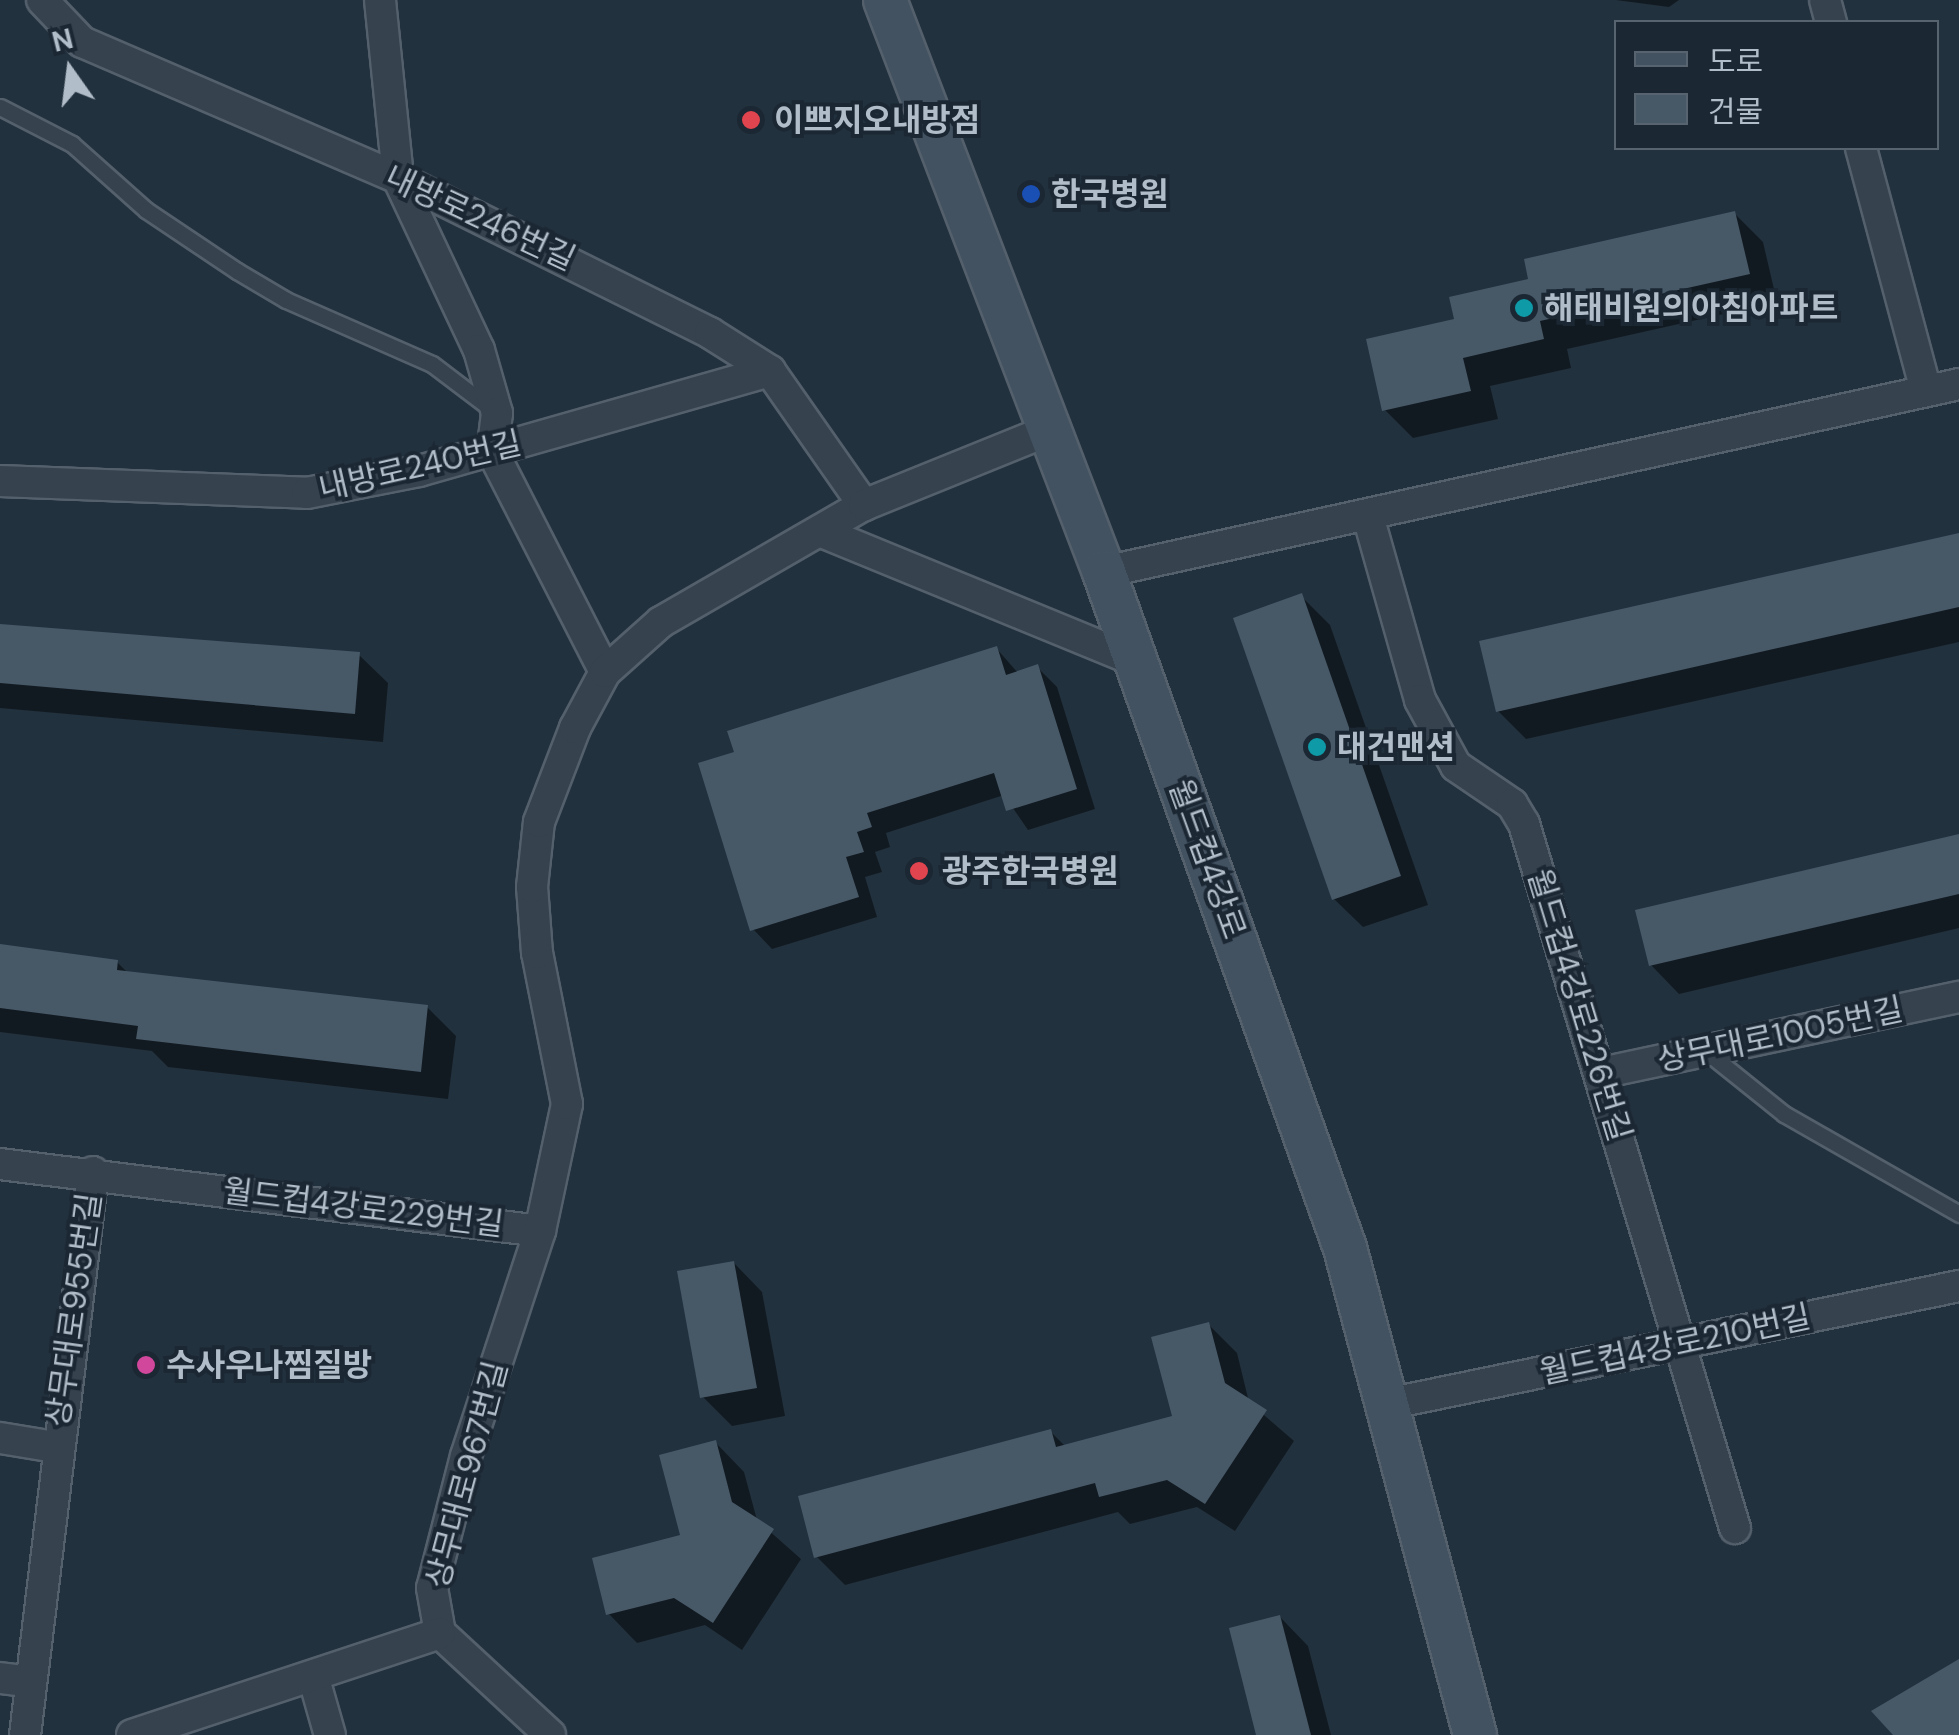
<!DOCTYPE html>
<meta charset="utf-8">
<style>
body{margin:0}
#map{position:relative;width:1959px;height:1735px;overflow:hidden;background:#22313e;font-family:"DM Sans","Noto Sans KR",sans-serif}
div>[style]{position:absolute}
.shadow>*{inset:0;background:#0007}
.building>*{inset:0;background:#475867}
.roads{filter:drop-shadow(2px 0 #54606c) drop-shadow(-2px 0 #54606c) drop-shadow(0 2px #54606c) drop-shadow(0 -2px #54606c)}
.lane>*{height:15px;margin:-7.5px;padding:0 7.5px;transform-origin:7.5px;border-radius:7.5px;background:#36424e}
.street>*{height:30px;margin:-15px;padding:0 15px;transform-origin:15px;border-radius:15px;background:#36424e}
.secondary>*{height:42px;margin:-21px;padding:0 21px;transform-origin:21px;border-radius:21px;background:#435261}
.dots>*{width:28px;height:28px;translate:-50% -50%;box-sizing:border-box;border:5px solid #1b2733;border-radius:50%}
span{translate:-50% -50%;white-space:nowrap;text-align:center;line-height:1.15;-webkit-text-stroke:8px #1b2733;paint-order:stroke}
.poi-label{font-size:32px;color:#b1bdc9;font-weight:700}
.left{translate:0 -50%;text-align:left}
.street-label{font-size:32px;color:#b1bdc9}
.legend{position:absolute;left:1614px;top:20px;width:325px;height:130px;box-sizing:border-box;background:#1b2733;border:2px solid #57636f;margin:0;padding:12px 18px;list-style:none;font-size:30px;color:#b1bdc9}
.legend li{display:flex;align-items:center;gap:20px;height:50px}
.legend b{width:50px;border:2px solid #57636f}
.north{position:absolute;left:20px;top:20px;width:100px;height:100px;-webkit-text-stroke:8px #1b2733;paint-order:stroke;rotate:346deg;font-size:28px;font-weight:700;line-height:40px;text-align:center;color:#b1bdc9}
.north::after{content:'';display:block;margin:auto;width:35px;height:45px;background:#b1bdc9;clip-path:polygon(50% 0,100% 100%,50% 72%,0 100%)}
</style>
<div id="map">
<div class="shadow">
<i style="clip-path:polygon(1616px 0,1679px 0,1669px 7px)"></i>
<i style="clip-path:polygon(1735px 214px,1763px 242px,1777px 302px,1567px 349px,1571px 368px,1490px 386px,1498px 419px,1413px 438px,1384px 409px,1457px 321px,1531px 281px)"></i>
<i style="clip-path:polygon(1959px 535px,1959px 642px,1526px 739px,1498px 711px)"></i>
<i style="clip-path:polygon(1301px 596px,1330px 625px,1428px 905px,1363px 927px,1334px 899px)"></i>
<i style="clip-path:polygon(0 625px,359px 655px,388px 683px,383px 742px,0 708px)"></i>
<i style="clip-path:polygon(997px 649px,1018px 673px,1037px 667px,1057px 687px,1095px 809px,1028px 830px,1004px 795px,886px 833px,890px 847px,875px 852px,882px 872px,865px 877px,877px 917px,772px 949px,753px 929px,737px 754px)"></i>
<i style="clip-path:polygon(1959px 837px,1959px 928px,1679px 994px,1651px 965px)"></i>
<i style="clip-path:polygon(0 947px,117px 962px,128px 973px,427px 1007px,456px 1036px,448px 1099px,168px 1067px,152px 1051px,0 1032px)"></i>
<i style="clip-path:polygon(734px 1263px,762px 1292px,785px 1416px,732px 1426px,703px 1397px)"></i>
<i style="clip-path:polygon(1208px 1324px,1237px 1353px,1249px 1402px,1294px 1441px,1235px 1531px,1197px 1507px,1130px 1524px,1118px 1512px,845px 1585px,816px 1556px,1051px 1432px,1066px 1447px,1175px 1418px)"></i>
<i style="clip-path:polygon(716px 1443px,744px 1472px,757px 1520px,801px 1559px,742px 1650px,705px 1625px,637px 1643px,609px 1614px,683px 1537px)"></i>
<i style="clip-path:polygon(1280px 1617px,1308px 1646px,1331px 1735px,1259px 1735px)"></i>
</div>
<div class="building">
<i style="clip-path:polygon(1735px 211px,1750px 274px,1540px 321px,1544px 339px,1463px 358px,1471px 391px,1382px 411px,1366px 339px,1454px 319px,1449px 297px,1528px 279px,1524px 259px)"></i>
<i style="clip-path:polygon(1959px 533px,1959px 607px,1496px 712px,1479px 641px)"></i>
<i style="clip-path:polygon(1302px 593px,1401px 876px,1332px 900px,1233px 618px)"></i>
<i style="clip-path:polygon(0 624px,360px 652px,355px 714px,0 683px)"></i>
<i style="clip-path:polygon(997px 646px,1006px 675px,1038px 664px,1077px 789px,1006px 811px,994px 773px,867px 813px,872px 827px,857px 832px,864px 852px,846px 857px,859px 897px,750px 931px,698px 763px,734px 752px,727px 731px)"></i>
<i style="clip-path:polygon(1959px 834px,1959px 894px,1649px 966px,1635px 910px)"></i>
<i style="clip-path:polygon(0 944px,118px 960px,117px 970px,428px 1005px,421px 1072px,136px 1039px,138px 1026px,0 1008px)"></i>
<i style="clip-path:polygon(734px 1261px,757px 1388px,700px 1398px,677px 1271px)"></i>
<i style="clip-path:polygon(1209px 1322px,1225px 1383px,1267px 1410px,1205px 1504px,1167px 1480px,1099px 1497px,1095px 1483px,814px 1558px,798px 1496px,1051px 1429px,1056px 1447px,1172px 1416px,1151px 1337px)"></i>
<i style="clip-path:polygon(716px 1440px,732px 1502px,774px 1529px,713px 1623px,674px 1598px,606px 1615px,592px 1558px,680px 1535px,659px 1455px)"></i>
<i style="clip-path:polygon(1280px 1615px,1311px 1735px,1256px 1735px,1229px 1628px)"></i>
<i style="clip-path:polygon(1959px 1659px,1959px 1735px,1893px 1735px,1871px 1711px)"></i>
</div>
<div class="roads">
<div class="lane">
<i style="left:0;top:107px;width:81px;rotate:27.2deg"></i>
<i style="left:72px;top:144px;width:99px;rotate:41.7deg"></i>
<i style="left:146px;top:210px;width:110px;rotate:33.8deg"></i>
<i style="left:237px;top:271px;width:57px;rotate:30.6deg"></i>
<i style="left:286px;top:300px;width:159px;rotate:23.7deg"></i>
<i style="left:432px;top:364px;width:73px;rotate:37.2deg"></i>
<i style="left:1707px;top:1052px;width:99px;rotate:38.8deg"></i>
<i style="left:1784px;top:1114px;width:202px;rotate:29.7deg"></i>
</div>
<div class="street">
<i style="left:42px;top:0;width:58px;rotate:46.4deg"></i>
<i style="left:82px;top:42px;width:344px;rotate:23.3deg"></i>
<i style="left:398px;top:178px;width:348px;rotate:26.4deg"></i>
<i style="left:710px;top:333px;width:71px;rotate:32.3deg"></i>
<i style="left:770px;top:371px;width:164px;rotate:55deg"></i>
<i style="left:380px;top:0;width:179px;rotate:84.2deg"></i>
<i style="left:398px;top:178px;width:190px;rotate:64.8deg"></i>
<i style="left:479px;top:350px;width:66px;rotate:74.1deg"></i>
<i style="left:497px;top:413px;width:38px;rotate:97deg"></i>
<i style="left:492px;top:451px;width:248px;rotate:62.9deg"></i>
<i style="left:1825px;top:0;width:23px;rotate:75deg"></i>
<i style="left:1861px;top:148px;width:251px;rotate:75deg"></i>
<i style="left:0;top:481px;width:307px;rotate:2.2deg"></i>
<i style="left:307px;top:493px;width:114px;rotate:-11.1deg"></i>
<i style="left:419px;top:471px;width:365px;rotate:-15.9deg"></i>
<i style="left:1368px;top:516px;width:191px;rotate:74.2deg"></i>
<i style="left:1420px;top:700px;width:75px;rotate:61.4deg"></i>
<i style="left:1456px;top:766px;width:68px;rotate:34.2deg"></i>
<i style="left:1512px;top:804px;width:23px;rotate:59deg"></i>
<i style="left:1524px;top:824px;width:735px;rotate:73.32deg"></i>
<i style="left:822px;top:532px;width:339px;rotate:22.3deg"></i>
<i style="left:1104px;top:572px;width:875px;rotate:-12.4deg"></i>
<i style="left:1601px;top:1073px;width:366px;rotate:-12deg"></i>
<i style="left:0;top:1164px;width:544px;rotate:7.07deg"></i>
<i style="left:540px;top:1231px;width:130px;rotate:-78deg"></i>
<i style="left:567px;top:1104px;width:154px;rotate:-101.2deg"></i>
<i style="left:537px;top:953px;width:66px;rotate:-94.3deg"></i>
<i style="left:532px;top:887px;width:65px;rotate:-83.9deg"></i>
<i style="left:539px;top:822px;width:101px;rotate:-69deg"></i>
<i style="left:575px;top:728px;width:64px;rotate:-61.8deg"></i>
<i style="left:605px;top:672px;width:75px;rotate:-41.8deg"></i>
<i style="left:661px;top:622px;width:234px;rotate:-30deg"></i>
<i style="left:864px;top:505px;width:197px;rotate:-22deg"></i>
<i style="left:540px;top:1231px;width:237px;rotate:108.2deg"></i>
<i style="left:466px;top:1456px;width:136px;rotate:104.4deg"></i>
<i style="left:432px;top:1588px;width:46px;rotate:79.9deg"></i>
<i style="left:440px;top:1633px;width:150px;rotate:42.8deg"></i>
<i style="left:1392px;top:1403px;width:579px;rotate:-11.66deg"></i>
<i style="left:0;top:1438px;width:56px;rotate:9.3deg"></i>
<i style="left:0;top:1678px;width:31px;rotate:7deg"></i>
<i style="left:314px;top:1679px;width:58px;rotate:74.1deg"></i>
<i style="left:25px;top:1735px;width:567px;rotate:-83.11deg"></i>
<i style="left:132px;top:1735px;width:324px;rotate:-18.3deg"></i>
</div>
<div class="secondary">
<i style="left:885px;top:0;width:612px;rotate:69.05deg"></i>
<i style="left:1104px;top:572px;width:718px;rotate:70.38deg"></i>
<i style="left:1345px;top:1248px;width:504px;rotate:75.05deg"></i>
</div>
</div>
<div class="dots">
<i style="left:751px;top:120px;background:#e0444e"></i>
<i style="left:1031px;top:194px;background:#1a4fb4"></i>
<i style="left:1524px;top:308px;background:#0f9aa8"></i>
<i style="left:1317px;top:747px;background:#0f9aa8"></i>
<i style="left:919px;top:871px;background:#e0444e"></i>
<i style="left:146px;top:1365px;background:#d1479c"></i>
</div>
<div class="poi-label">
<span class="left" style="left:774px;top:120px">이쁘지오내방점</span>
<span class="left" style="left:1051px;top:194px">한국병원</span>
<span class="left" style="left:1544px;top:308px">해태비원의아침아파트</span>
<span class="left" style="left:1337px;top:747px">대건맨션</span>
<span class="left" style="left:942px;top:871px">광주한국병원</span>
<span class="left" style="left:166px;top:1365px">수사우나찜질방</span>
</div>
<div class="street-label">
<span style="left:480px;top:218px;rotate:25deg">내방로246번길</span>
<span style="left:420px;top:466px;rotate:-13deg">내방로240번길</span>
<span style="left:1207px;top:859px;rotate:70deg">월드컵4강로</span>
<span style="left:1579px;top:1005px;rotate:73deg">월드컵4강로226번길</span>
<span style="left:1780px;top:1035px;rotate:-12deg">상무대로1005번길</span>
<span style="left:363px;top:1208px;rotate:7deg">월드컵4강로229번길</span>
<span style="left:74px;top:1310px;rotate:-82deg">상무대로955번길</span>
<span style="left:1675px;top:1345px;rotate:-12deg">월드컵4강로210번길</span>
<span style="left:467px;top:1475px;rotate:-75deg">상무대로967번길</span>
</div>
<ul class="legend">
<li><b style="height:12px;background:#435261"></b>도로</li>
<li><b style="height:28px;background:#475867"></b>건물</li>
</ul>
<div class="north">N</div>
</div>
